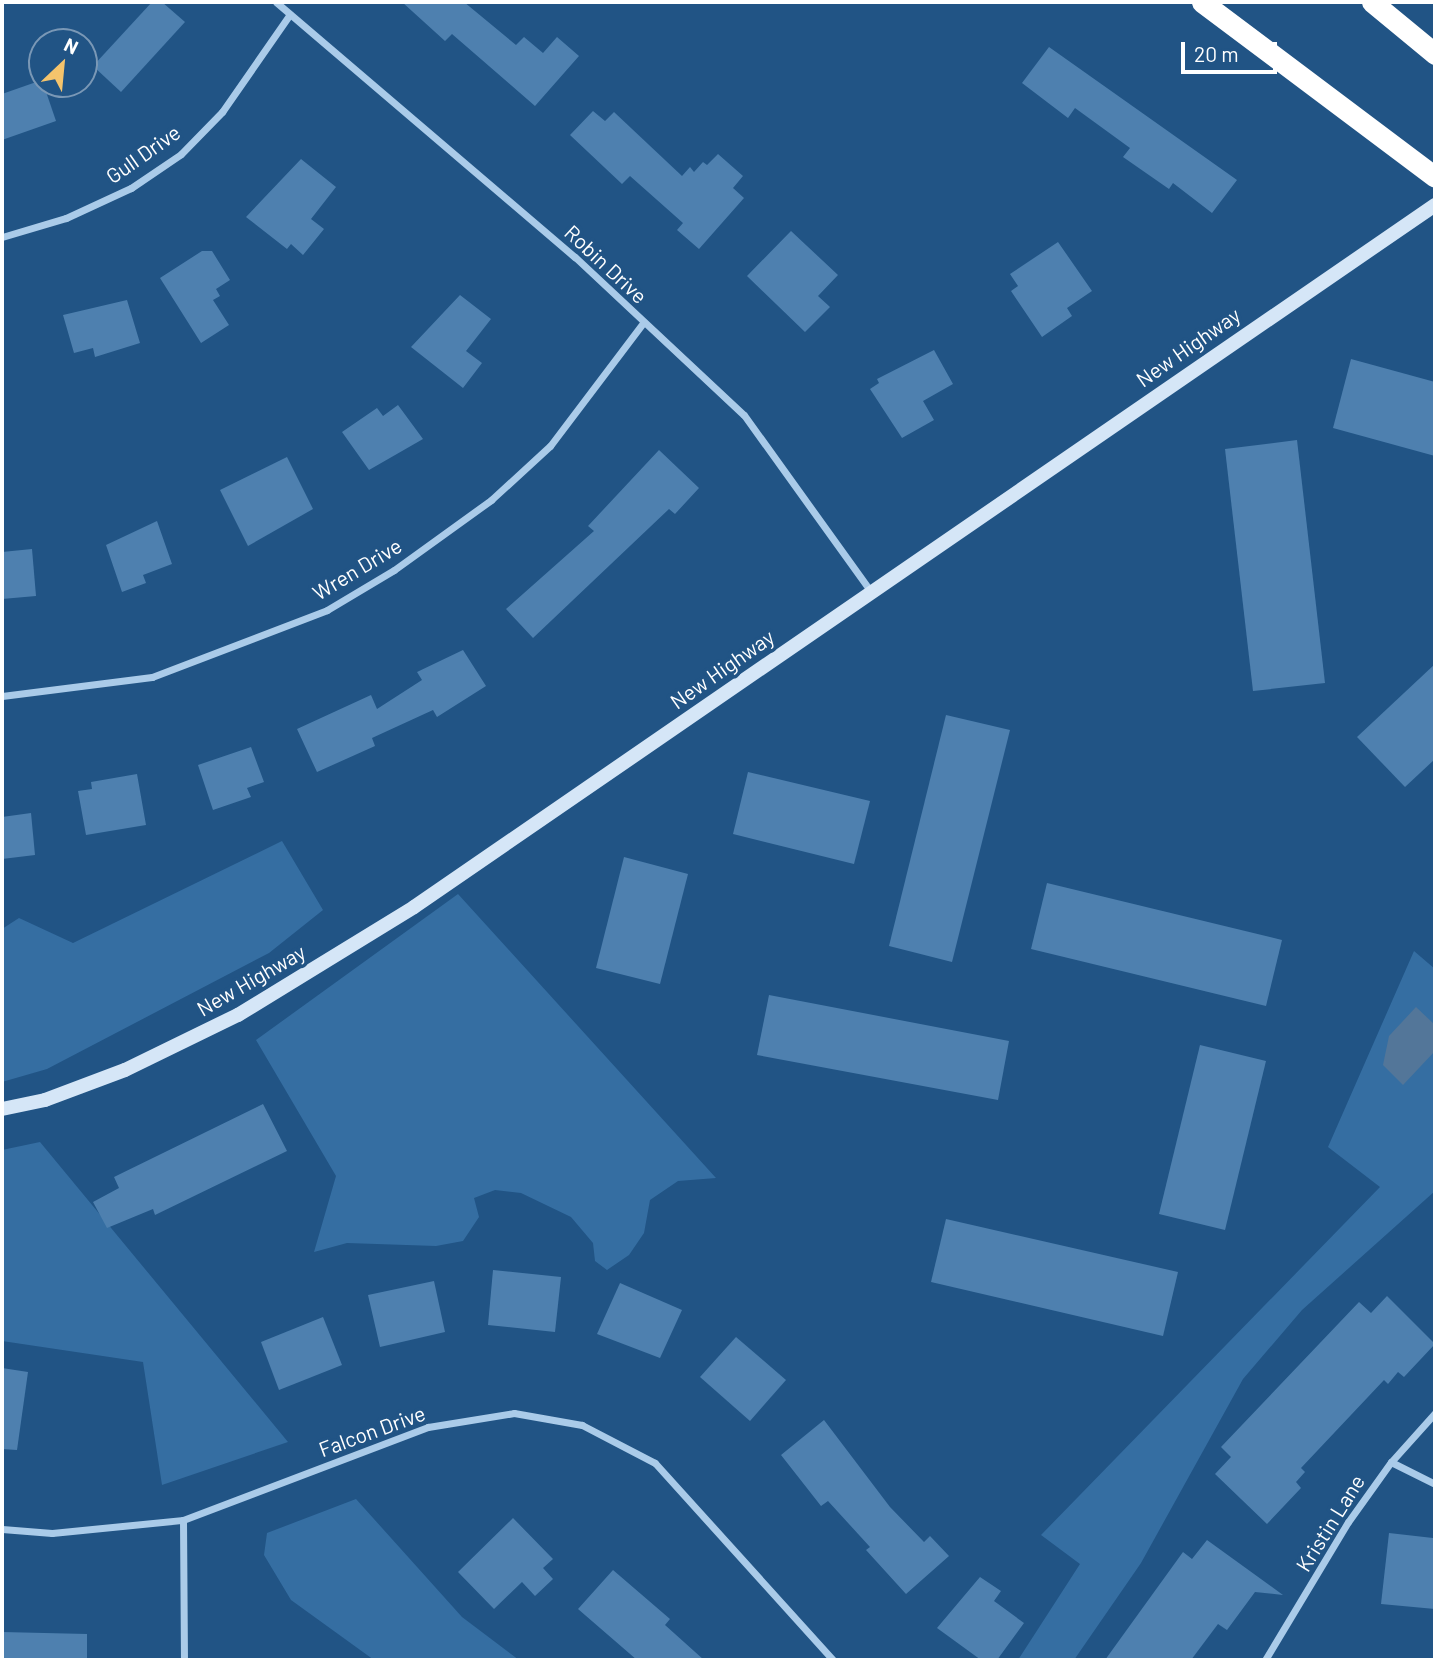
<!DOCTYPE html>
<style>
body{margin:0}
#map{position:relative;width:1437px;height:1662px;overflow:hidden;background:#215485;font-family:Barlow,sans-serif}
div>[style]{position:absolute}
.green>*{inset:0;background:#356ea2}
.water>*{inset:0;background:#537699}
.building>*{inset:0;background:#4e80af}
.street>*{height:7px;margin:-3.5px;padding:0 3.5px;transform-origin:3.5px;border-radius:3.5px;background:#aacbe9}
.secondary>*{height:14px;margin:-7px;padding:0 7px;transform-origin:7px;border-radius:7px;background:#d5e6f7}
.highway>*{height:21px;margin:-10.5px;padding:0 10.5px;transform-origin:10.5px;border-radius:10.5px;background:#fff}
span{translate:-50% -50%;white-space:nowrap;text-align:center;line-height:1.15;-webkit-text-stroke:7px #215485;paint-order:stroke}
.street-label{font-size:21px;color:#fff}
.frame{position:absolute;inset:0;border:4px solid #fff;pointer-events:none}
.north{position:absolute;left:28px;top:28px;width:70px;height:70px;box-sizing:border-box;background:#215485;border:2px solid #7a98b6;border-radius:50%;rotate:26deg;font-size:19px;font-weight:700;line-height:28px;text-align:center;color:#fff}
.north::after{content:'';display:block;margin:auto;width:24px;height:32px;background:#f5c46c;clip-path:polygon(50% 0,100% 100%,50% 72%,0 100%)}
.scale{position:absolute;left:1181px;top:42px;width:96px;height:32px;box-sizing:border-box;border:4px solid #fff;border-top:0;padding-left:9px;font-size:21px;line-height:24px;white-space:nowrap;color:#fff;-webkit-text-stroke:5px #215485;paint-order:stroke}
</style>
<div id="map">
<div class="green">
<i style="clip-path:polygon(282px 841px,323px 910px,269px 953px,47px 1069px,2px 1082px,2px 929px,19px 918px,73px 943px)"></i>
<i style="clip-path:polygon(458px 894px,716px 1178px,678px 1181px,650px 1200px,644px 1233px,629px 1255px,607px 1270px,595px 1261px,593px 1243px,571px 1217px,521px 1193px,495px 1190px,474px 1198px,479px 1217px,463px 1241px,436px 1246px,347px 1243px,314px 1252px,336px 1176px,256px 1040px)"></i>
<i style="clip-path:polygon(1414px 951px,1435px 969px,1435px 1191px,1302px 1310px,1243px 1379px,1141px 1563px,1074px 1660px,1018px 1660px,1080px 1564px,1041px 1535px,1380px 1187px,1328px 1147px)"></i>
<i style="clip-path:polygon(40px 1142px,288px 1442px,162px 1485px,143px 1362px,2px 1341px,2px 1150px)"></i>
<i style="clip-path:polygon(356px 1499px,462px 1617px,519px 1660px,374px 1660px,291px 1600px,264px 1555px,267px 1533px)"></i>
</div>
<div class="water">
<i style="clip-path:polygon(1416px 1007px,1435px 1025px,1435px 1051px,1403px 1085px,1383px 1065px,1389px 1036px)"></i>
</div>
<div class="building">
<i style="clip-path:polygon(152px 2px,162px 2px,185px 22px,121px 92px,93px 66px)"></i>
<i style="clip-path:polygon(402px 2px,464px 2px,516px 45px,524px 37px,543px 53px,557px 37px,579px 56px,535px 106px,452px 34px,445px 41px)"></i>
<i style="clip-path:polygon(1049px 47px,1237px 180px,1212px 213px,1173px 183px,1169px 189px,1123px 157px,1130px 148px,1075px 108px,1068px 118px,1022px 83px)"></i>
<i style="clip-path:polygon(42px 80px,56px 121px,2px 140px,2px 94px)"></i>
<i style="clip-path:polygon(593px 111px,605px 121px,614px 112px,682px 176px,690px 167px,694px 172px,703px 162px,707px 165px,718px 154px,743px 176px,733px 188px,744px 198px,699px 249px,677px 230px,683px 223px,630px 176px,622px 184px,570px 135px)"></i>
<i style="clip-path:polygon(301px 159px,336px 187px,311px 219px,324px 229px,303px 255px,291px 244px,287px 249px,246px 217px)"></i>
<i style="clip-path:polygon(791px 231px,838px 275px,818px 296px,830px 307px,805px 332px,747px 276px)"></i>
<i style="clip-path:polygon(1058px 242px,1092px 291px,1067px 308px,1072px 316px,1042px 337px,1011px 291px,1018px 286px,1010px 274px)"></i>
<i style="clip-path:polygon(202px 251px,212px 251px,230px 280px,216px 289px,220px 296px,213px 300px,229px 325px,201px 343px,160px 278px)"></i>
<i style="clip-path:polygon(460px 295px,491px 319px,466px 351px,482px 363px,463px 388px,411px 347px)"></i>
<i style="clip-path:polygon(127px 300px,140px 343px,95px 357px,93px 348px,74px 353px,63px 315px)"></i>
<i style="clip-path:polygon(934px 350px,953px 384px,923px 401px,934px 420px,902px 438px,870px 389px,879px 383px,877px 379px)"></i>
<i style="clip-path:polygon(1351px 359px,1435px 382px,1435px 456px,1333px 428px)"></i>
<i style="clip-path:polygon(398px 405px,423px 439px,369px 470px,342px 432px,377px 408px,383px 416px)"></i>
<i style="clip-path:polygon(1297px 440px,1325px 683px,1253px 691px,1225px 449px)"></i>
<i style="clip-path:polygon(659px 450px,699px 488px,675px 514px,669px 509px,533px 638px,506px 609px,594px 531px,588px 526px)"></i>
<i style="clip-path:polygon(287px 457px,313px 509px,248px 546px,220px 490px)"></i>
<i style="clip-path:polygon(157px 521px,172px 564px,143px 575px,146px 583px,122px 592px,106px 545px)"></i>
<i style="clip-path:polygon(32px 549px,36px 596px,2px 599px,2px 552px)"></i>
<i style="clip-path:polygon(463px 650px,486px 686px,437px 717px,433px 710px,372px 738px,375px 746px,317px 772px,297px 729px,371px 695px,377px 709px,422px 680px,417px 672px)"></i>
<i style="clip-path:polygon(1435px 664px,1435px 759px,1405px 787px,1357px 737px)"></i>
<i style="clip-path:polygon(946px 715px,1010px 730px,952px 962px,889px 946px)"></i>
<i style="clip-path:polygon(251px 747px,264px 782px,247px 788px,251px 797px,213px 810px,198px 765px)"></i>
<i style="clip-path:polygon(748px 772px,870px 801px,854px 864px,733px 834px)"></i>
<i style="clip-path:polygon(137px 774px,146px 825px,86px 835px,78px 791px,92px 789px,91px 782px)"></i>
<i style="clip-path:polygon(31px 813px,35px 855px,2px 859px,2px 817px)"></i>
<i style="clip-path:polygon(624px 857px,688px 874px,660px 984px,596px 968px)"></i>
<i style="clip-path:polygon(1047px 883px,1282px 940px,1266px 1006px,1031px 949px)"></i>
<i style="clip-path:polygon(769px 995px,1009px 1041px,998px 1100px,757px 1055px)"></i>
<i style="clip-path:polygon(1200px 1045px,1266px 1061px,1225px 1230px,1159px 1214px)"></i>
<i style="clip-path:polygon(263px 1104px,287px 1151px,155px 1215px,153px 1209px,107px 1228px,93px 1202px,119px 1188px,114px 1177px)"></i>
<i style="clip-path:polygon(946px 1219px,1178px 1272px,1163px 1336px,931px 1282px)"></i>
<i style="clip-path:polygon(493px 1270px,561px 1277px,555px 1332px,488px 1325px)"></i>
<i style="clip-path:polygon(434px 1281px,445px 1332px,380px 1347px,368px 1295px)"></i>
<i style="clip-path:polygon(620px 1283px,682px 1310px,660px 1358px,597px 1334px)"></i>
<i style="clip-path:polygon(1387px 1296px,1435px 1344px,1404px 1377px,1398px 1372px,1388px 1384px,1384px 1380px,1301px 1468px,1305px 1472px,1296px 1482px,1301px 1488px,1267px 1524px,1215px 1474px,1231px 1457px,1221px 1447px,1359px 1302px,1371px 1313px)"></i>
<i style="clip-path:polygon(323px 1317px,342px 1365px,279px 1390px,261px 1342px)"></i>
<i style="clip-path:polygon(736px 1337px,786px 1380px,750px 1421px,700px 1377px)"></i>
<i style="clip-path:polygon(2px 1368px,28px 1372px,17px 1450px,2px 1449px)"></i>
<i style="clip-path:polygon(824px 1420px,890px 1507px,924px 1542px,930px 1536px,949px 1556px,906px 1594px,866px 1550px,870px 1547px,828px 1501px,821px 1506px,781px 1455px)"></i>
<i style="clip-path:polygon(513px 1518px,553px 1559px,543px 1568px,553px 1579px,535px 1596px,522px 1582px,494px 1609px,458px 1572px)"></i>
<i style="clip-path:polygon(1389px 1533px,1433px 1538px,1435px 1609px,1381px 1604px)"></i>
<i style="clip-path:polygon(1207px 1540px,1283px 1595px,1255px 1592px,1227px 1630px,1218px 1624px,1191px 1660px,1105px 1660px,1183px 1552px,1192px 1559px)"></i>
<i style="clip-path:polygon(613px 1570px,670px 1619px,665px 1625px,704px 1660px,637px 1660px,578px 1609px)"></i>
<i style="clip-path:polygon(980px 1577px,1001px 1591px,994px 1601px,1024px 1623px,997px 1660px,981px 1660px,937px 1628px)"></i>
<i style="clip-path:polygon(2px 1632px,87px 1634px,87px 1660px,2px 1660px)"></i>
</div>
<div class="street">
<i style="left:276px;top:2px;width:393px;rotate:40.5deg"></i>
<i style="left:575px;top:257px;width:231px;rotate:43.1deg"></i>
<i style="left:744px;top:415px;width:218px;rotate:54.3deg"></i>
<i style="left:2px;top:237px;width:67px;rotate:-16.5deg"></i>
<i style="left:66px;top:218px;width:72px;rotate:-24.8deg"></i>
<i style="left:131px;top:188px;width:60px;rotate:-34.2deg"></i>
<i style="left:181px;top:154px;width:59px;rotate:-45.7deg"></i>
<i style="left:222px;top:112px;width:119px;rotate:-55.2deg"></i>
<i style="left:2px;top:696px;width:151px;rotate:-7.2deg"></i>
<i style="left:152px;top:677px;width:187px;rotate:-20.9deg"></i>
<i style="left:327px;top:610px;width:78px;rotate:-30.8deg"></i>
<i style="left:394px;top:570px;width:120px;rotate:-35.8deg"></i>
<i style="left:491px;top:500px;width:80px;rotate:-42.5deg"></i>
<i style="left:550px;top:446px;width:154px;rotate:-52.9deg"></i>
<i style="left:1391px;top:1462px;width:49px;rotate:26.6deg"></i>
<i style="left:183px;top:1520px;width:140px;rotate:89.6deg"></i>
<i style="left:2px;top:1529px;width:50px;rotate:4.6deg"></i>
<i style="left:52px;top:1533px;width:132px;rotate:-5.7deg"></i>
<i style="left:183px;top:1520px;width:262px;rotate:-20.8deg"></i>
<i style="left:428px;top:1427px;width:87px;rotate:-9.2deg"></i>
<i style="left:514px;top:1413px;width:69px;rotate:10deg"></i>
<i style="left:582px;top:1425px;width:82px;rotate:27.5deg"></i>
<i style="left:655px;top:1463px;width:266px;rotate:47.9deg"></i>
<i style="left:1265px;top:1660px;width:161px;rotate:-59deg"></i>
<i style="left:1348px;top:1522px;width:74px;rotate:-54.4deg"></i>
<i style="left:1391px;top:1462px;width:66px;rotate:-48.1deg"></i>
</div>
<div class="secondary">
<i style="left:2px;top:1109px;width:44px;rotate:-11.8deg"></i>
<i style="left:45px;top:1100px;width:85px;rotate:-20.6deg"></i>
<i style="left:125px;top:1070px;width:126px;rotate:-26deg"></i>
<i style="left:238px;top:1015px;width:206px;rotate:-31.5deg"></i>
<i style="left:414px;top:907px;width:1239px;rotate:-34.51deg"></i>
</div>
<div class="highway">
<i style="left:1202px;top:2px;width:291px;rotate:36.9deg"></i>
<i style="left:1372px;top:2px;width:82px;rotate:39.5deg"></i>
</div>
<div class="street-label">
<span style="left:143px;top:154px;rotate:-35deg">Gull Drive</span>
<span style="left:606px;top:264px;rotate:43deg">Robin Drive</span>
<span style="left:1188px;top:347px;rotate:-35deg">New Highway</span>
<span style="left:357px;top:569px;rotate:-31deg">Wren Drive</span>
<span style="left:722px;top:669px;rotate:-35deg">New Highway</span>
<span style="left:251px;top:980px;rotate:-30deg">New Highway</span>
<span style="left:372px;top:1431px;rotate:-20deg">Falcon Drive</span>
<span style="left:1330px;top:1523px;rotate:-58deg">Kristin Lane</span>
</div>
<div class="frame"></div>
<div class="north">N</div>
<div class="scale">20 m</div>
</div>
